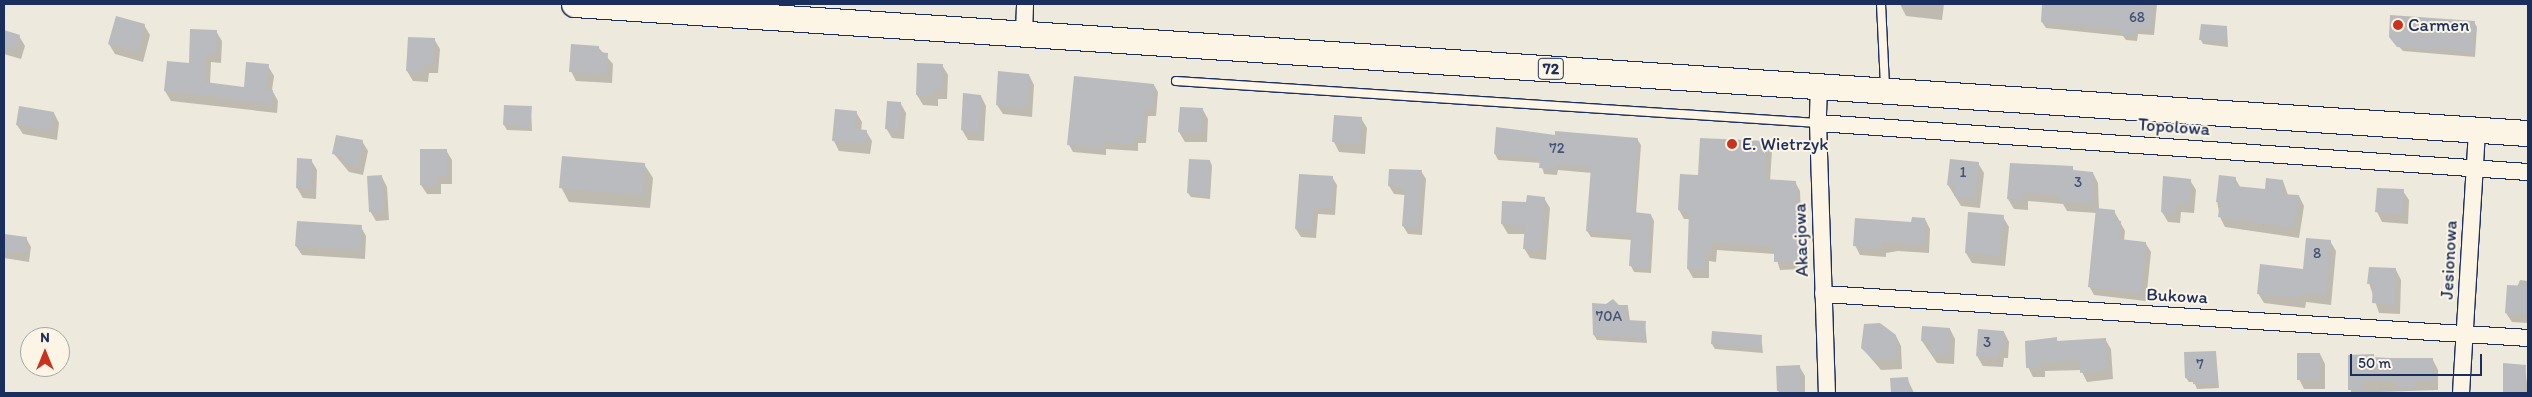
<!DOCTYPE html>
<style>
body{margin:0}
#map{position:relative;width:2532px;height:397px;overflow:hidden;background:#eee9dd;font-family:Itim,sans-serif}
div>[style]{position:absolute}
.shadow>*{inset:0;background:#0003}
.building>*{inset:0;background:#babbbe}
.roads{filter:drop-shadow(1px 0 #1b2f5e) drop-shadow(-1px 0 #1b2f5e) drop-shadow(0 1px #1b2f5e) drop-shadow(0 -1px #1b2f5e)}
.service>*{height:8px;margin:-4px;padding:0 4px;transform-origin:4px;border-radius:4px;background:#fcf5e5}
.minor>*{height:16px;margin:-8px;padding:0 8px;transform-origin:8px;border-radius:8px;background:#fcf5e5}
.primary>*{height:25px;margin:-12.5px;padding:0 12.5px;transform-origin:12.5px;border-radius:12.5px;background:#fcf5e5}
.dots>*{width:14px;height:14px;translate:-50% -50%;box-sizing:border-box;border:2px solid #fcf5e5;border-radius:50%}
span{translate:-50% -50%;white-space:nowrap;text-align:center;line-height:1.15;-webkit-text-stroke:4px #fcf5e5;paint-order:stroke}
.number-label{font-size:15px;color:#435276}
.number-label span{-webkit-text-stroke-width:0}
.shield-label span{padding:1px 4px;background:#fcf5e5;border:1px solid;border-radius:4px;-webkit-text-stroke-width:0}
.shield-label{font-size:16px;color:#1b2f5e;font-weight:700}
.poi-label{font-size:18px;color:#1b2f5e}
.left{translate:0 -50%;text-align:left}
.street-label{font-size:18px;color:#1b2f5e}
.frame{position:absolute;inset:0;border:5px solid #1b2f5e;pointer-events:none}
.north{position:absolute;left:20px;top:327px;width:50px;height:50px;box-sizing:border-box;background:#fcf5e5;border:1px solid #a2a6af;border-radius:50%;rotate:0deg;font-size:14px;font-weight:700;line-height:20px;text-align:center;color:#1b2f5e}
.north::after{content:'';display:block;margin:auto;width:18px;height:22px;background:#c8321e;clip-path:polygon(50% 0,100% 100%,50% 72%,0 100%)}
.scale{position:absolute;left:2350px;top:354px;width:132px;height:22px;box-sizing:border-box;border:2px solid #1b2f5e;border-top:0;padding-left:6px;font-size:15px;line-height:18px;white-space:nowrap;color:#1b2f5e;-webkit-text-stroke:4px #fcf5e5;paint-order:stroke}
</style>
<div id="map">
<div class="shadow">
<i style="clip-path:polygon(1900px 4px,1944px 4px,1942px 20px,1906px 16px)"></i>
<i style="clip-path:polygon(2044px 4px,2157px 4px,2154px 35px,2138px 34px,2137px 41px,2126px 40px,2123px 36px,2046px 28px,2042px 22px)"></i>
<i style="clip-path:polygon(2474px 22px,2477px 27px,2475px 57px,2403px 51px,2390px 37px)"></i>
<i style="clip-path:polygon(144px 25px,150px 35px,143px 62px,115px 54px,109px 44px)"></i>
<i style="clip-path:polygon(2227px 28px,2228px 47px,2203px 44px,2201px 40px)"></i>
<i style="clip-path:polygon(216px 31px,222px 41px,221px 63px,211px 62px,210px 84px,245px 89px,268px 66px,274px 76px,272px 90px,278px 101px,277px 113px,171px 101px,165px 91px)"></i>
<i style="clip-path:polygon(4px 32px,19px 36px,25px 46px,21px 59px,4px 54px)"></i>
<i style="clip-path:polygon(434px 39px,440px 49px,438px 73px,429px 73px,428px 82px,413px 81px,407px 71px)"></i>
<i style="clip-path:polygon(598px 47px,613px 64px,612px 83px,576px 81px,571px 71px)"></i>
<i style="clip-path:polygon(942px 65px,948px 75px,947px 99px,938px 99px,938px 106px,923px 105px,917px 95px)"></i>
<i style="clip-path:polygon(1029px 75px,1034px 85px,1032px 117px,1003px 114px,997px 105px)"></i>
<i style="clip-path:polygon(1154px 85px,1158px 92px,1156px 116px,1148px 116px,1146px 143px,1138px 143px,1138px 151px,1106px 149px,1106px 155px,1073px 152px,1069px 145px)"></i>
<i style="clip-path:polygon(981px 96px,986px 106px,984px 141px,968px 140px,962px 130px)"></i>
<i style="clip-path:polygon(901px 104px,906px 113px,904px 139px,892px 138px,886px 128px)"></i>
<i style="clip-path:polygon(531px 107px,532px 131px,507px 130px,504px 125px)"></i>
<i style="clip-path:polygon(1203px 110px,1208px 119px,1207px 142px,1185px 142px,1179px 132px)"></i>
<i style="clip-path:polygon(856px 112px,862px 122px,861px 131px,866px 131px,872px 141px,870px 154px,839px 151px,834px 141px)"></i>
<i style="clip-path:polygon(54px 113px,59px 123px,57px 140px,23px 134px,17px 125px)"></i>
<i style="clip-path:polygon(1361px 118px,1367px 128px,1365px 154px,1339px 152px,1334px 142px)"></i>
<i style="clip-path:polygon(1497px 128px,1556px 136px,1637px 139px,1641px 145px,1636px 214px,1651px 215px,1654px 221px,1651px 273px,1634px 272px,1631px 266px,1632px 240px,1591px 237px,1587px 231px,1592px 173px,1558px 170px,1557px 175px,1544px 174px,1541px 163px,1498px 160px,1495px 154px)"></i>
<i style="clip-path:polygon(362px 141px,368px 151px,363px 175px,349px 172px,334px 154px)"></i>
<i style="clip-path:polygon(1767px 143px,1772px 151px,1770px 181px,1795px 182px,1800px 191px,1803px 269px,1780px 270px,1775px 254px,1717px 250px,1716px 262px,1709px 261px,1709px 278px,1693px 278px,1688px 269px,1690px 219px,1684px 219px,1679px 210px,1681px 176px,1699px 177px)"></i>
<i style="clip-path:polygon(446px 150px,452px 160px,452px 184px,441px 184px,441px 194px,427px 194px,421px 185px)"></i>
<i style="clip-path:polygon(311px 160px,317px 170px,316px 199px,303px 198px,297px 188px)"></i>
<i style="clip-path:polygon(1210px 161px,1212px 166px,1210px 199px,1191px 197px,1188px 193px)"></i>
<i style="clip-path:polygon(1978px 163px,1984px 173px,1980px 208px,1961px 206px,1948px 185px)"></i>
<i style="clip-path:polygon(644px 164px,653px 178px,650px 208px,569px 202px,561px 187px)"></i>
<i style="clip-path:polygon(2011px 164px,2072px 168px,2075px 172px,2093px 173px,2098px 183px,2099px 209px,2114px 211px,2125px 231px,2124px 241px,2146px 244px,2151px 252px,2146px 301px,2094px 295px,2089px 286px,2097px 213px,2067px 211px,2063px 204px,2028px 201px,2028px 210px,2014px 209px,2008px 199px)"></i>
<i style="clip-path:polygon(1421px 171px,1426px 179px,1422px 235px,1408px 234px,1403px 226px,1405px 195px,1394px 194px,1389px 186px)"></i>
<i style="clip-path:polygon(382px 177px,387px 187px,389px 220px,376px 221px,370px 211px)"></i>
<i style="clip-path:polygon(1332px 177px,1337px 185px,1335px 215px,1318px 214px,1316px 238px,1301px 237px,1296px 229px)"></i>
<i style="clip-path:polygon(2235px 178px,2240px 187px,2266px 191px,2283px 181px,2288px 195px,2299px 196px,2304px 206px,2299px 238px,2225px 227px,2220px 217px,2217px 201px)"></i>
<i style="clip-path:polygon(2190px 180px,2196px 190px,2194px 213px,2181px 212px,2180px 223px,2168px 222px,2162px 212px)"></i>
<i style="clip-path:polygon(2378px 189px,2403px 191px,2409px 200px,2408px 224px,2382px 222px,2377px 212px)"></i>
<i style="clip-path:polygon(1544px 198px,1550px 208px,1546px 260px,1530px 258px,1524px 248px,1525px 234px,1508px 234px,1502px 224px,1527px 204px)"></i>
<i style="clip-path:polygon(2003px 217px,2009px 227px,2005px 266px,1972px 263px,1966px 253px)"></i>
<i style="clip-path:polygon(1925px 219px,1930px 229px,1929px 253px,1898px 251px,1886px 253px,1886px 257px,1860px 255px,1855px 245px)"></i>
<i style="clip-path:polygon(361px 227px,366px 236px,365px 259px,302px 255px,296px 246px)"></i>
<i style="clip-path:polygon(4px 235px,26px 238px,31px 247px,29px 262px,4px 258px)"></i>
<i style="clip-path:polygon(2330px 241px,2336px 251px,2331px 305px,2306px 302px,2305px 308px,2264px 303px,2258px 293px,2304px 270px)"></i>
<i style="clip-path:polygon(2396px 270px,2401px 280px,2400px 314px,2379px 313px,2369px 283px)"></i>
<i style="clip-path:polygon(2520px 280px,2528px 281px,2528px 323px,2512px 322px,2506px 313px)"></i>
<i style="clip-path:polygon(1618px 306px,1628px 307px,1630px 321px,1645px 323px,1647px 343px,1597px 340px,1594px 335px)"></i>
<i style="clip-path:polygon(1950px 329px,1955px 339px,1954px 364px,1937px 363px,1922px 341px)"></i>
<i style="clip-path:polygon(2004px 332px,2009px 342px,2008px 358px,2004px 358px,2003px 367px,1983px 366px,1977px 356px)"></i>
<i style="clip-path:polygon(1761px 336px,1763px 353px,1715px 349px,1712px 344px)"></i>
<i style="clip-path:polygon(1896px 336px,1901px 346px,1902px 369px,1881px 370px,1862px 348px)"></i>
<i style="clip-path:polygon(2056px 338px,2058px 342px,2105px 339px,2111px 349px,2113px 379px,2087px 382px,2081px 370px,2045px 371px,2045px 377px,2033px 377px,2028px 367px)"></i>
<i style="clip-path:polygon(2216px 353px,2219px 388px,2197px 389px,2194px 382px,2189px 382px,2186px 378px)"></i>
<i style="clip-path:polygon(2320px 354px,2325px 364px,2325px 389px,2304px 389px,2299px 379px)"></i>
<i style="clip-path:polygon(2349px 356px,2433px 360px,2438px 370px,2438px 390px,2351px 393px)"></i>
<i style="clip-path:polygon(2505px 364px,2525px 366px,2528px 393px,2503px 393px)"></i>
<i style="clip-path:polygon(1799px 366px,1805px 376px,1805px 393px,1780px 393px,1778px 391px)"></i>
<i style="clip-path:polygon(1907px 378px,1914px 393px,1893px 393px,1891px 379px)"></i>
</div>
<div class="building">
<i style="clip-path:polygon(2042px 4px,2136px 4px,2136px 7px,2153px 9px,2151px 30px,2135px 28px,2135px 35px,2121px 34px,2121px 30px,2041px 22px)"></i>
<i style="clip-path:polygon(2390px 15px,2475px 21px,2473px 52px,2397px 47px,2389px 37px)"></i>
<i style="clip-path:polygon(116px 16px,145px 24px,138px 52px,108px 44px)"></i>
<i style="clip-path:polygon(2201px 24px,2227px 26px,2226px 42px,2199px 40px)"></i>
<i style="clip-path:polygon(190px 29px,217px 30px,216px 53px,206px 53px,205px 82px,244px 87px,246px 62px,269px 64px,266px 89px,273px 90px,272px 104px,164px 91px,167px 61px,189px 63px)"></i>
<i style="clip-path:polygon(4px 30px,20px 35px,16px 50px,4px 47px)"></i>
<i style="clip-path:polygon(408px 37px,435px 38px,433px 64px,424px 64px,423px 72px,406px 71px)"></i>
<i style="clip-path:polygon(571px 44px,599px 46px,599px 52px,608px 53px,607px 74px,569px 72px)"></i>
<i style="clip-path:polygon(917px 63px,943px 64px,942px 90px,933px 89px,933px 96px,916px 95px)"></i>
<i style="clip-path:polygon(998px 71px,1029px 74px,1027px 108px,996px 105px)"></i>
<i style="clip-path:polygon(1074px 76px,1154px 84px,1153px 109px,1144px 109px,1142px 137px,1135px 136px,1134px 144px,1103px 142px,1103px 148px,1067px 145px)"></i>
<i style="clip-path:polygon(963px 93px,981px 95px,979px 131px,961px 130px)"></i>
<i style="clip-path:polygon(887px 101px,901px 102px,899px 130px,885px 129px)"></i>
<i style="clip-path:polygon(504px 105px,532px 106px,530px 127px,503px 125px)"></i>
<i style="clip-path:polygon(19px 106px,54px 112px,51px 130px,16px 125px)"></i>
<i style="clip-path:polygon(1180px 107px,1203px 108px,1202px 132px,1178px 132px)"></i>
<i style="clip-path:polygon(835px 109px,857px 111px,855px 129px,867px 130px,865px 144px,832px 141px)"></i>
<i style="clip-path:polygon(1334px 115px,1362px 117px,1360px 144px,1332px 142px)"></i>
<i style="clip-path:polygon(1496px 127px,1555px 135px,1555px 131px,1638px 138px,1633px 212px,1651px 214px,1648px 268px,1629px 266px,1631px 235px,1586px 231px,1591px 167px,1555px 164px,1554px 169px,1539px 168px,1540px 158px,1494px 154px)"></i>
<i style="clip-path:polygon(336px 135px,363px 140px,358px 165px,342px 162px,343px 156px,332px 154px)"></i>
<i style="clip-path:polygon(1700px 138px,1767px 141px,1765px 179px,1796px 181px,1799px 261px,1774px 262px,1774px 246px,1712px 242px,1712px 254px,1705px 253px,1705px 270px,1687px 269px,1689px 211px,1678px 210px,1680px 174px,1698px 175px)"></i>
<i style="clip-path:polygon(420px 149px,447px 149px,447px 175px,436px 175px,436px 185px,420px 185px)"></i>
<i style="clip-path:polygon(562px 156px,645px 163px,643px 195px,559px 188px)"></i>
<i style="clip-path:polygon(297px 158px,312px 159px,311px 189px,296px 188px)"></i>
<i style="clip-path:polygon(1189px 159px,1210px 160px,1208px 195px,1187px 193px)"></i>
<i style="clip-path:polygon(1950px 159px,1979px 162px,1975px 198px,1954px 196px,1955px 186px,1947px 185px)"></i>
<i style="clip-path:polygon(2010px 163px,2073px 166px,2073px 170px,2093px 172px,2094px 203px,2060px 202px,2060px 195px,2023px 192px,2022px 200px,2007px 199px)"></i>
<i style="clip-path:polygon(1389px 169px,1422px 170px,1418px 227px,1402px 226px,1405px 187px,1388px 186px)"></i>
<i style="clip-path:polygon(1299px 174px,1333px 176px,1331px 208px,1314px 207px,1312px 231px,1295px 229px)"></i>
<i style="clip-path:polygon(382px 175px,384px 211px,369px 212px,367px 176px)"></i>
<i style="clip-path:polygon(2219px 175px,2236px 177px,2235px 186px,2265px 189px,2266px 178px,2283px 180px,2282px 194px,2299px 195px,2294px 228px,2218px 217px,2220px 202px,2216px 202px)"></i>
<i style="clip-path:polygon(2163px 176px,2191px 179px,2189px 204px,2176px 203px,2175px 213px,2161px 212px)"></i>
<i style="clip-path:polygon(2377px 188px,2404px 189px,2402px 214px,2375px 212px)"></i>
<i style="clip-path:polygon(1527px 195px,1545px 197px,1541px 250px,1523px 249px,1525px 225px,1501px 224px,1502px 201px,1526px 202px)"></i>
<i style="clip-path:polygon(2096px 208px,2115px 210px,2114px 220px,2121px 221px,2119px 239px,2146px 242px,2141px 293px,2088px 287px)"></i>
<i style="clip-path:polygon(1968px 212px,2004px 215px,2000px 256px,1965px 253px)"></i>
<i style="clip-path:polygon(1912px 217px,1925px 218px,1924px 244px,1891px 242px,1881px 243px,1881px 248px,1853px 246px,1855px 218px,1911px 222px)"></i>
<i style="clip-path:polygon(297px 221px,362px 225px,360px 250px,295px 246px)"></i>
<i style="clip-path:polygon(4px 234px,27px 237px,25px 253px,4px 250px)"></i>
<i style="clip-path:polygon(2306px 238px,2331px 240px,2326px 295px,2301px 293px,2300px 298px,2257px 294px,2260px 264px,2303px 269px)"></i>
<i style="clip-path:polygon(2369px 267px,2396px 268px,2395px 305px,2372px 303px,2373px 284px,2367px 284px)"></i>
<i style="clip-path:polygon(2507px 285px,2528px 286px,2528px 314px,2505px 313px)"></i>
<i style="clip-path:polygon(1613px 299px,1619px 305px,1628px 305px,1627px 320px,1646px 321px,1644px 339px,1593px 335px,1592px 303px,1606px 304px)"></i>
<i style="clip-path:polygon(1880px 323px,1896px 335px,1897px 359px,1874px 360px,1861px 348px,1864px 324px)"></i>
<i style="clip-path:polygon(1922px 326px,1950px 328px,1949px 355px,1930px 353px,1931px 342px,1921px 341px)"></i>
<i style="clip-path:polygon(1978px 329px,2004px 331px,2003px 349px,1999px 349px,1998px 358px,1976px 356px)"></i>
<i style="clip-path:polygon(1712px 331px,1762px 335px,1761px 348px,1711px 344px)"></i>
<i style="clip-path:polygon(2057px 337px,2057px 341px,2106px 338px,2108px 369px,2080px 373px,2080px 360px,2040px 362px,2040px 367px,2026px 368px,2025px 341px)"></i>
<i style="clip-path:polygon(2216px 351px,2217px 384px,2193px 384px,2193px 378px,2185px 378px,2184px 352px)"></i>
<i style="clip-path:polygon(2297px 353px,2320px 353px,2320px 379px,2297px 380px)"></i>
<i style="clip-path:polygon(2374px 354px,2374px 358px,2433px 358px,2433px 381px,2415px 381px,2415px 387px,2397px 387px,2397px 381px,2363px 381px,2363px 390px,2348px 390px,2348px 355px)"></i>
<i style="clip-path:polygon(2503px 363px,2526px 365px,2524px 393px,2503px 393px)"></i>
<i style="clip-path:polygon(1800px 365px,1801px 391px,1777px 391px,1776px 366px)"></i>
<i style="clip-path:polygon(1908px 377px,1910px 393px,1891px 393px,1890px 378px)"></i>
</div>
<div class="roads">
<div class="service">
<i style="left:1881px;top:4px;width:82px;rotate:87.2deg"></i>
<i style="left:1176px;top:81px;width:643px;rotate:3.74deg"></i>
</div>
<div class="minor">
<i style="left:1024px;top:34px;width:30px;rotate:-88deg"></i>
<i style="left:1819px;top:86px;width:37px;rotate:92deg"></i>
<i style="left:1818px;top:123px;width:270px;rotate:88.1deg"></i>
<i style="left:1818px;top:123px;width:712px;rotate:3.95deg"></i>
<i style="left:1823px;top:294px;width:706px;rotate:3.57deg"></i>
<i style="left:2461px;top:393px;width:264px;rotate:-86.5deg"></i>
</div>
<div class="primary">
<i style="left:574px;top:4px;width:1958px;rotate:3.78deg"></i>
</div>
</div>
<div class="dots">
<i style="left:2398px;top:25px;background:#c8321e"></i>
<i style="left:1732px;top:144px;background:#c8321e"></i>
</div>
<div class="number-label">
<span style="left:2137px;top:18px">68</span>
<span style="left:1557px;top:149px">72</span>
<span style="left:1963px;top:173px">1</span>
<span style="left:2078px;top:183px">3</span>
<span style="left:2317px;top:254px">8</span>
<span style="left:1609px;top:317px">70A</span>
<span style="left:1987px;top:343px">3</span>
<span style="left:2200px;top:365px">7</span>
</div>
<div class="shield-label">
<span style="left:1551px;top:69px">72</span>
</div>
<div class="poi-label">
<span class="left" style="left:2408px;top:25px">Carmen</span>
<span class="left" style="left:1742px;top:144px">E. Wietrzyk</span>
</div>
<div class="street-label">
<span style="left:2174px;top:127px;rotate:4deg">Topolowa</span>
<span style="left:1801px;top:240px;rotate:-92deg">Akacjowa</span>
<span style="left:2449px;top:260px;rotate:-87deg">Jesionowa</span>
<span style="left:2177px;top:296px;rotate:3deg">Bukowa</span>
</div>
<div class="frame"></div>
<div class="north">N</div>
<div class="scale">50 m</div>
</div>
